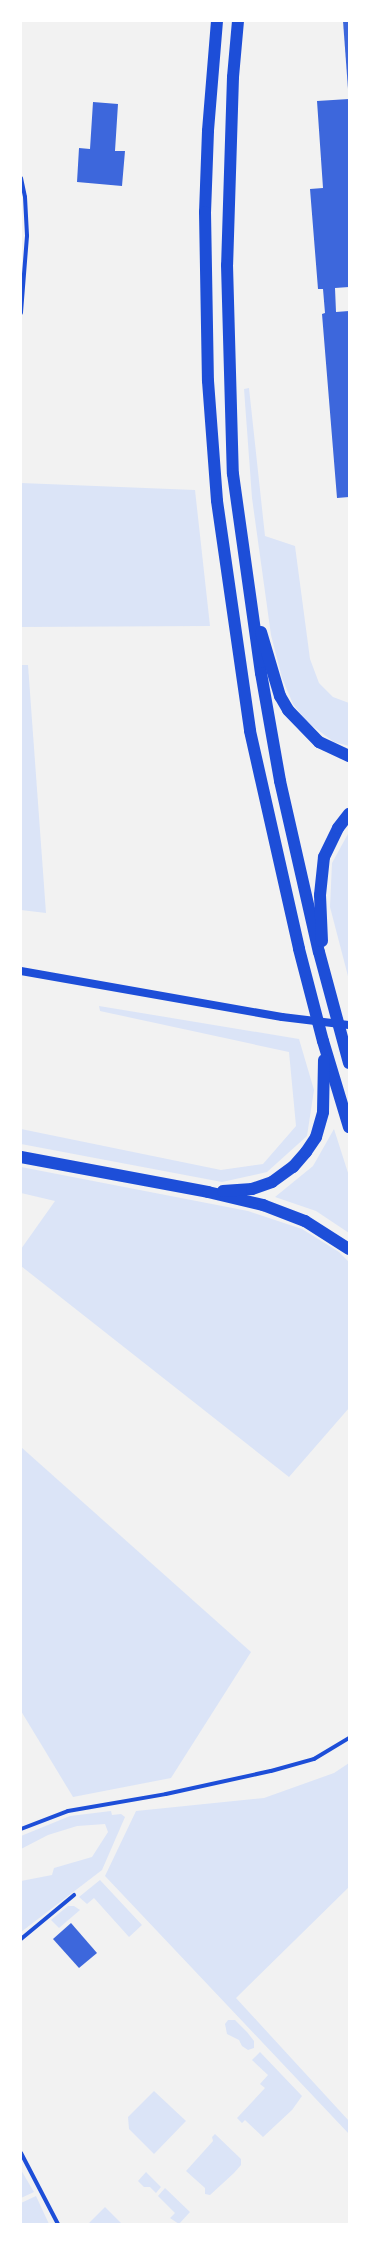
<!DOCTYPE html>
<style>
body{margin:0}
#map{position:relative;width:370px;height:2245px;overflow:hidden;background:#f2f2f2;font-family:Jost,sans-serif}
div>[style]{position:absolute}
.green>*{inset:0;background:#dbe4f7}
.building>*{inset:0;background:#3d67dc}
.minor>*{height:4px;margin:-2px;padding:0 2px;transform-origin:2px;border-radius:2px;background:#1d4ed8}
.secondary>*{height:8px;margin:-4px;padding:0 4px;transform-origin:4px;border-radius:4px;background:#1d4ed8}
.motorway>*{height:12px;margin:-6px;padding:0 6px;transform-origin:6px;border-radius:6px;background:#1d4ed8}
span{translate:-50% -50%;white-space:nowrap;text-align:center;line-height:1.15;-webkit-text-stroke:3px #fff;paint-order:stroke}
.frame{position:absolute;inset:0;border:22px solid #fff;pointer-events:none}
</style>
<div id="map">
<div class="green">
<i style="clip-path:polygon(249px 388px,265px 536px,295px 546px,310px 659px,319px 683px,333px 697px,349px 703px,349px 746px,334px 742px,307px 722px,293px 704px,282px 678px,271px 635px,252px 498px,244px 389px)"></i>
<i style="clip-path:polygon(21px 483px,195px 490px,210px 626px,21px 627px)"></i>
<i style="clip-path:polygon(21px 665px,28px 665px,46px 913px,21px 910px)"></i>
<i style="clip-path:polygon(349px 832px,349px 980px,330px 907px,332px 863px)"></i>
<i style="clip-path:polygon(99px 1006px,299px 1039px,314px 1090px,307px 1136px,267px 1172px,222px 1182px,21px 1144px,21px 1129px,221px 1170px,263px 1164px,296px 1126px,289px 1052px,100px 1011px)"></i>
<i style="clip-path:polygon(334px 1129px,349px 1176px,349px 1233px,316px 1211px,275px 1197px,313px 1166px)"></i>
<i style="clip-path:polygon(21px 1167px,248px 1211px,302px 1229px,339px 1252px,349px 1262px,349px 1408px,289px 1477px,21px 1266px,21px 1249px,55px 1201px,21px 1193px)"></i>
<i style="clip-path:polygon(21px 1447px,251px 1652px,171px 1778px,73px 1797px,21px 1711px)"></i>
<i style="clip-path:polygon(349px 1763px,349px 1887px,236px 1998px,349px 2121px,349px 2134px,105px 1876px,136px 1811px,264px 1798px,334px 1773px)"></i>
<i style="clip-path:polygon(111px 1811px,112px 1815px,121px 1814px,125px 1817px,102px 1870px,21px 1932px,21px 1881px,52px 1875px,54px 1868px,92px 1857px,108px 1832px,105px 1824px,77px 1826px,48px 1835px,21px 1849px,21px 1836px,70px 1816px)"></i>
<i style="clip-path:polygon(100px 1880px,142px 1925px,129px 1937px,94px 1898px,87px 1904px,79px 1897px)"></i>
<i style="clip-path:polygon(68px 1906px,74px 1906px,80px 1910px,59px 1928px,51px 1920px)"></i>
<i style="clip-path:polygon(228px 2020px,235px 2020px,247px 2032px,254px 2041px,254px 2048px,248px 2050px,242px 2046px,239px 2040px,227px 2034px,225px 2024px)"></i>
<i style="clip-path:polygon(260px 2052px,302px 2096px,292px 2110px,263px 2137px,245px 2120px,242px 2123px,237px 2118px,265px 2088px,260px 2084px,268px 2075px,252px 2060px)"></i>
<i style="clip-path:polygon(154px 2091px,186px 2121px,154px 2154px,129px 2129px,128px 2117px)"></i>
<i style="clip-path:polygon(215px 2134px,241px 2159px,241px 2165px,234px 2173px,210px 2195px,205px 2194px,205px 2188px,186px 2171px,213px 2141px,212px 2137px)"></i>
<i style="clip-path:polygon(21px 2170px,34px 2192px,21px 2198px)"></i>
<i style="clip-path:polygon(146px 2172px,161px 2187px,156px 2193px,150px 2187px,144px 2187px,138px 2181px)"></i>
<i style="clip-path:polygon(165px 2188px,190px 2212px,179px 2224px,170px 2218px,175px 2213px,158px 2196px)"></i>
<i style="clip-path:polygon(36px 2196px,49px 2224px,21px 2224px,21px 2203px)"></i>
<i style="clip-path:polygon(105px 2207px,122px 2224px,88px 2224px)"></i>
</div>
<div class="building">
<i style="clip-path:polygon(343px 21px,349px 21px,349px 89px,348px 89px)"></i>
<i style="clip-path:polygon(349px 99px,349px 287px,335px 288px,336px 312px,349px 311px,349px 497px,337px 498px,322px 314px,325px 313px,323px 289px,318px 289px,310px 189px,323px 188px,317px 101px)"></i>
<i style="clip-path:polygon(93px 102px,118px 104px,115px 151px,125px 151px,122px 186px,77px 182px,79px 148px,90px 149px)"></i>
<i style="clip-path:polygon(71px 1923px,97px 1953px,79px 1968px,53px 1939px)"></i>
</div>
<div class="minor">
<i style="left:21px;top:178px;width:19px;rotate:78deg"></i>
<i style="left:25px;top:197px;width:39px;rotate:87deg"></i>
<i style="left:27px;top:236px;width:77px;rotate:94.5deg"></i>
<i style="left:21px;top:1829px;width:50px;rotate:-21deg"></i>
<i style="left:68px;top:1811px;width:99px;rotate:-9.8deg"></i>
<i style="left:166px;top:1794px;width:107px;rotate:-12.4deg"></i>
<i style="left:271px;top:1771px;width:45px;rotate:-15.6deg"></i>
<i style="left:314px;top:1759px;width:41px;rotate:-31deg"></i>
<i style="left:21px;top:1939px;width:69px;rotate:-39.7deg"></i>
<i style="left:21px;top:2153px;width:80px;rotate:62.5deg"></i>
</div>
<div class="secondary">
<i style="left:21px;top:971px;width:265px;rotate:10deg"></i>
<i style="left:282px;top:1017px;width:67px;rotate:6.8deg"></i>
</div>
<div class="motorway">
<i style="left:217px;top:21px;width:110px;rotate:94.7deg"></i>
<i style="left:208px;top:131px;width:81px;rotate:92.1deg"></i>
<i style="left:205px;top:212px;width:169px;rotate:89deg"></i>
<i style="left:208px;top:381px;width:120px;rotate:85.7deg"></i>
<i style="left:217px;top:501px;width:232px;rotate:81.8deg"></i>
<i style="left:250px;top:731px;width:223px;rotate:77.3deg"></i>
<i style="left:299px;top:949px;width:95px;rotate:75.4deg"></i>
<i style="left:323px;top:1041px;width:90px;rotate:73.2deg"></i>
<i style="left:238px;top:21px;width:56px;rotate:95.1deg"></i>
<i style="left:233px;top:77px;width:188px;rotate:91.8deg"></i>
<i style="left:227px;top:265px;width:209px;rotate:88.4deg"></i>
<i style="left:233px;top:474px;width:201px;rotate:82deg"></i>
<i style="left:261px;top:673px;width:110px;rotate:80deg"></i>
<i style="left:280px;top:781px;width:175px;rotate:77.2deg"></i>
<i style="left:319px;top:952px;width:115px;rotate:74.9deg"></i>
<i style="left:261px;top:632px;width:67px;rotate:73.5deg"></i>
<i style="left:280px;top:696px;width:16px;rotate:60deg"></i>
<i style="left:288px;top:710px;width:45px;rotate:45.9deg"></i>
<i style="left:319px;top:742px;width:33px;rotate:25deg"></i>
<i style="left:322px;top:941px;width:46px;rotate:-92.5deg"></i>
<i style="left:320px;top:895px;width:38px;rotate:-84deg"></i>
<i style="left:324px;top:857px;width:32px;rotate:-64deg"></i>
<i style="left:338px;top:828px;width:18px;rotate:-52deg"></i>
<i style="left:21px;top:1157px;width:190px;rotate:10.6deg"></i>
<i style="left:208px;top:1192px;width:57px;rotate:13.3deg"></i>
<i style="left:263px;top:1205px;width:45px;rotate:20.9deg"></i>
<i style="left:305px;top:1221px;width:52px;rotate:32.5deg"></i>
<i style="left:223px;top:1191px;width:29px;rotate:-4deg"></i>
<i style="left:252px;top:1189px;width:21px;rotate:-19deg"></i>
<i style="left:272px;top:1182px;width:26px;rotate:-36deg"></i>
<i style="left:293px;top:1167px;width:20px;rotate:-49deg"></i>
<i style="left:306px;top:1152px;width:18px;rotate:-56deg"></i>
<i style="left:316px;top:1137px;width:26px;rotate:-74deg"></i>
<i style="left:323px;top:1112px;width:52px;rotate:-88.9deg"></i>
</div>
<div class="frame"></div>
</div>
